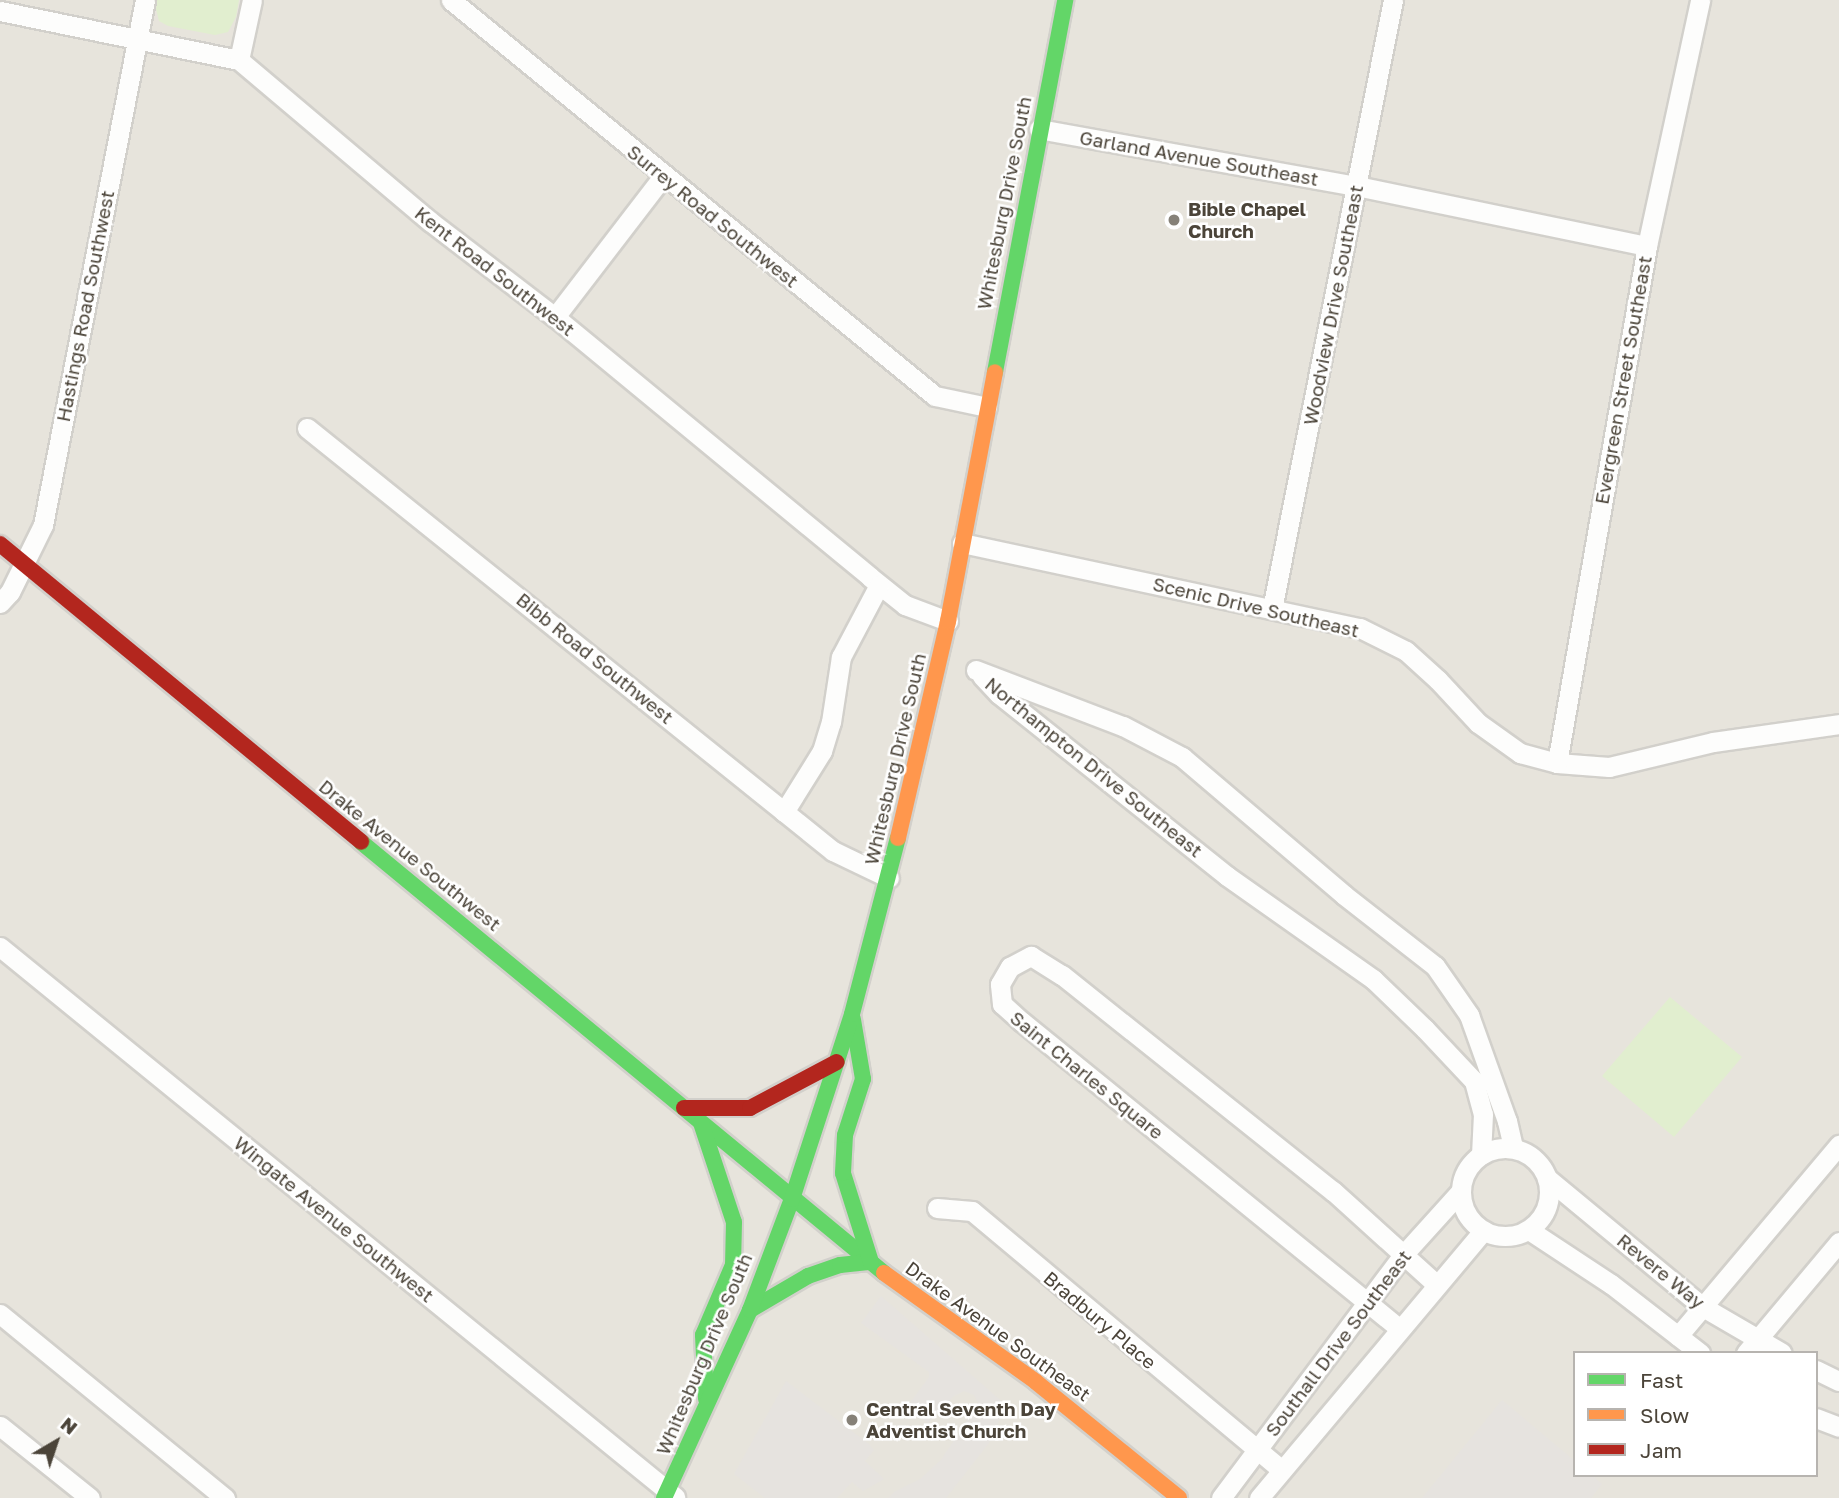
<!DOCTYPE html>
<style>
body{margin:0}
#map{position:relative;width:1839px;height:1498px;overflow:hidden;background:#f4f2ee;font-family:"Golos Text",sans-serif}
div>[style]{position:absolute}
.residential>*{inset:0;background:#e7e4dc}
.green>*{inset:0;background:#e1eecf}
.parking>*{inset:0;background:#e6e3df}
.roads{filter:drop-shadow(2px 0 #d2d0cb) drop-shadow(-2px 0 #d2d0cb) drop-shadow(0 2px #d2d0cb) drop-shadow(0 -2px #d2d0cb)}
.street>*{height:19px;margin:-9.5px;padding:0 9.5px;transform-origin:9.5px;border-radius:9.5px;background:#fdfdfc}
.street>.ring{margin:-9.5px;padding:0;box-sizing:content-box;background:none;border:19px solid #fdfdfc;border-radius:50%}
.fast>*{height:16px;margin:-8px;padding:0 8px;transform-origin:8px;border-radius:8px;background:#63d668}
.slow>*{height:16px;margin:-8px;padding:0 8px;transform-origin:8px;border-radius:8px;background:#ff974d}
.jam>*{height:16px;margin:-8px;padding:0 8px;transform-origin:8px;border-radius:8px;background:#b3261e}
.dots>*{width:19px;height:19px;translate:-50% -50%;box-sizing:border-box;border:4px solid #fff;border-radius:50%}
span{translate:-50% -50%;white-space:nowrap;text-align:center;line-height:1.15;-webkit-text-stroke:5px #fff;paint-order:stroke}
.street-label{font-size:19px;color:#4b4439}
.poi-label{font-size:19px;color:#4b4439;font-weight:700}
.left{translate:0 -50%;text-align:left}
.legend{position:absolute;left:1573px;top:1351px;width:245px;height:126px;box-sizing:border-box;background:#fff;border:2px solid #b7b4b0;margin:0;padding:9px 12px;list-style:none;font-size:21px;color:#4b4439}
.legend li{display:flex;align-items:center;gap:14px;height:35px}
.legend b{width:35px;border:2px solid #b7b4b0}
.north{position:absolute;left:21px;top:1407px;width:70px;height:70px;-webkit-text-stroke:5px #fff;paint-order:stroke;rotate:39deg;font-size:19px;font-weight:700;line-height:28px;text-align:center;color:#4b4439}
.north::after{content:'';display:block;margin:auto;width:24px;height:32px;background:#4b4439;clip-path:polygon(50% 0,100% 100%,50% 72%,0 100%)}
</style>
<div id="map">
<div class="residential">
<i style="clip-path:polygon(evenodd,0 0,1839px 0,1839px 1498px,0 1498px,0 0,1575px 1353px,1816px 1353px,1816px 1475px,1575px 1475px,1575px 1353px)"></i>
</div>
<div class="green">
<i style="clip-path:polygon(157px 0,239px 0,236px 17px,228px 32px,215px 35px,168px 26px,159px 21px,156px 9px)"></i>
<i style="clip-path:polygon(1670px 997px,1742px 1057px,1674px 1137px,1602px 1076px)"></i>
</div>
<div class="parking">
<i style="clip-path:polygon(881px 1296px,1006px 1405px,989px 1443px,946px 1498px,888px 1498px,894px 1492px,920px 1479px,941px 1460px,978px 1403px,974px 1395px,964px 1391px,954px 1396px,928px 1423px,907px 1407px,929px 1377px,929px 1372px,861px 1323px)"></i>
<i style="clip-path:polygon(786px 1381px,869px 1444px,874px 1450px,865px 1461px,884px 1479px,863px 1491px,852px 1482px,837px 1498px,765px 1498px,734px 1474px)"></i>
<i style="clip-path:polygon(1502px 1400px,1575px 1461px,1575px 1475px,1592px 1475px,1602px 1484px,1591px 1498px,1422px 1498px)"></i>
</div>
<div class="roads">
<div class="street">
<i style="left:451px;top:0;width:625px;rotate:39.29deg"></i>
<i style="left:935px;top:396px;width:53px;rotate:11.9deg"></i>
<i style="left:0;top:11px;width:244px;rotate:11.6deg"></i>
<i style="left:239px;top:60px;width:251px;rotate:40.2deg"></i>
<i style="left:431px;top:222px;width:156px;rotate:37.5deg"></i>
<i style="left:555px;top:317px;width:408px;rotate:39.5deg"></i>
<i style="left:870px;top:577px;width:45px;rotate:38.7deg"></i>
<i style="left:905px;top:605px;width:46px;rotate:20.4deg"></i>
<i style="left:239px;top:60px;width:61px;rotate:-77.8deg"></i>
<i style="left:1039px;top:129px;width:323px;rotate:10.2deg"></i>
<i style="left:1357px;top:186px;width:296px;rotate:11.7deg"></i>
<i style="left:555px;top:317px;width:178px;rotate:-52.5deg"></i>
<i style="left:307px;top:428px;width:675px;rotate:38.81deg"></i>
<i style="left:833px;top:851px;width:62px;rotate:25.7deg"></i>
<i style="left:962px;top:543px;width:407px;rotate:12.1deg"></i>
<i style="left:1360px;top:628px;width:51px;rotate:26.6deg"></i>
<i style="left:1406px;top:651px;width:43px;rotate:42.2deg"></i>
<i style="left:1438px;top:680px;width:59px;rotate:47.1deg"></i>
<i style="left:1478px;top:723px;width:52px;rotate:35.5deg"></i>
<i style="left:1520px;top:753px;width:38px;rotate:15deg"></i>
<i style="left:1557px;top:763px;width:52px;rotate:4.4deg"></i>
<i style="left:1609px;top:767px;width:107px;rotate:-13.5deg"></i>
<i style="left:1713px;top:742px;width:127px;rotate:-8.1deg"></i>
<i style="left:0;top:603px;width:15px;rotate:-48deg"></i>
<i style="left:10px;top:592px;width:75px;rotate:-63.8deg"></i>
<i style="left:43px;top:525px;width:535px;rotate:-79.01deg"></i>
<i style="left:1272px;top:609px;width:621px;rotate:-78.76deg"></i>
<i style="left:976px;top:670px;width:157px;rotate:20.9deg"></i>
<i style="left:1123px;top:726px;width:67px;rotate:27.7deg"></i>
<i style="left:1182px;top:757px;width:213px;rotate:40.4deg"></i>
<i style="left:1344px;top:895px;width:115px;rotate:38deg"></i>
<i style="left:1435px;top:966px;width:60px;rotate:55.2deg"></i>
<i style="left:1469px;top:1015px;width:113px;rotate:70.3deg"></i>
<i style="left:1507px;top:1121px;width:28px;rotate:77deg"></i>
<i style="left:982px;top:676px;width:25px;rotate:47deg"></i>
<i style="left:999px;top:694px;width:292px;rotate:38.6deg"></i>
<i style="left:1227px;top:876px;width:179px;rotate:35.2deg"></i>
<i style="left:1373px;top:979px;width:72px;rotate:43.9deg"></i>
<i style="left:1425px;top:1029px;width:71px;rotate:46.7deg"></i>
<i style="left:1474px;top:1081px;width:34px;rotate:75deg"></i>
<i style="left:1483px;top:1114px;width:41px;rotate:92.8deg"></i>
<i style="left:1557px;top:763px;width:525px;rotate:-80.12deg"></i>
<i style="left:1647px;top:246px;width:252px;rotate:-77.8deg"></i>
<i style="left:784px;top:812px;width:72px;rotate:-58.1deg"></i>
<i style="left:822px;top:751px;width:30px;rotate:-73deg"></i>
<i style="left:831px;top:722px;width:66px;rotate:-81.3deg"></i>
<i style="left:841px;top:657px;width:81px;rotate:-62.2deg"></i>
<i style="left:0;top:947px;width:871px;rotate:39.17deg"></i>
<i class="ring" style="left:1461px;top:1148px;width:69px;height:69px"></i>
<i style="left:1547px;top:1178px;width:202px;rotate:39.6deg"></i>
<i style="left:1703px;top:1307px;width:91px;rotate:30.2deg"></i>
<i style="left:937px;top:1208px;width:35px;rotate:5deg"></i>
<i style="left:972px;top:1211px;width:404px;rotate:39.9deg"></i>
<i style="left:1529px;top:1230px;width:98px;rotate:33.4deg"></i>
<i style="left:1611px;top:1284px;width:113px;rotate:37.8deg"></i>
<i style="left:0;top:1314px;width:291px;rotate:39.3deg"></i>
<i style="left:1400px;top:1329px;width:487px;rotate:-140.9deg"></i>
<i style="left:1022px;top:1022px;width:27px;rotate:-138deg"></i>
<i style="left:1002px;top:1004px;width:20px;rotate:-96deg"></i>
<i style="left:1000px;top:984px;width:20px;rotate:-60deg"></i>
<i style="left:1010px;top:967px;width:24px;rotate:-28deg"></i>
<i style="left:1031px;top:956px;width:36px;rotate:32deg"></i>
<i style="left:1062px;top:975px;width:347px;rotate:38.6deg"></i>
<i style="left:1333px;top:1191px;width:140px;rotate:42.1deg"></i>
<i style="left:1678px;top:1336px;width:250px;rotate:-49.9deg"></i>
<i style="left:1746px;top:1353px;width:145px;rotate:-50deg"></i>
<i style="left:1816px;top:1370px;width:25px;rotate:26deg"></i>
<i style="left:1816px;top:1418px;width:25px;rotate:21deg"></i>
<i style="left:0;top:1426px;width:115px;rotate:38.7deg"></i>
<i style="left:1221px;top:1498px;width:304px;rotate:-53.2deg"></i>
<i style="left:1403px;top:1255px;width:85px;rotate:-47.9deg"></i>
<i style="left:1259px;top:1498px;width:349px;rotate:-50deg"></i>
</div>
<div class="fast">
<i style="left:995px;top:372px;width:379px;rotate:-79.3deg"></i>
<i style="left:361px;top:842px;width:678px;rotate:39.49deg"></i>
<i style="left:701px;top:1123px;width:104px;rotate:71.6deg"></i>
<i style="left:734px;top:1222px;width:43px;rotate:91.3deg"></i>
<i style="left:733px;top:1265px;width:76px;rotate:113.2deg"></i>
<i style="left:703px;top:1335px;width:64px;rotate:87.3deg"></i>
<i style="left:750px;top:1310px;width:67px;rotate:-30.4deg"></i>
<i style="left:808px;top:1276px;width:34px;rotate:-19deg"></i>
<i style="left:840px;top:1265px;width:31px;rotate:-6deg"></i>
<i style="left:871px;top:1262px;width:93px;rotate:-107.5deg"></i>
<i style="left:843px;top:1173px;width:38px;rotate:-87deg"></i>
<i style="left:845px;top:1135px;width:59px;rotate:-72.2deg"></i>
<i style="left:863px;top:1079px;width:60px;rotate:-99.6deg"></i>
<i style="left:664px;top:1498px;width:207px;rotate:-65.4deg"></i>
<i style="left:750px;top:1310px;width:119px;rotate:-69.3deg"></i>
<i style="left:792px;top:1199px;width:194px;rotate:-72deg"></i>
<i style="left:852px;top:1014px;width:182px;rotate:-75.4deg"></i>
</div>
<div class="slow">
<i style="left:898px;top:838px;width:223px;rotate:-77deg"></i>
<i style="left:948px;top:621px;width:253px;rotate:-79.3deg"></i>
<i style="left:884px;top:1273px;width:187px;rotate:35.6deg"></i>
<i style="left:1036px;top:1382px;width:184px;rotate:39deg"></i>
</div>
<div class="jam">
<i style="left:0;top:544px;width:468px;rotate:39.5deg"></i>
<i style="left:684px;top:1108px;width:66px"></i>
<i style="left:750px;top:1108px;width:98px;rotate:-27.9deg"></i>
</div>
</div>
<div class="dots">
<i style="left:1174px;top:220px;background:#868178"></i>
<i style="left:852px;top:1420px;background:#868178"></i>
</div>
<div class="street-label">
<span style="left:1199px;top:158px;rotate:10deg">Garland Avenue Southeast</span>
<span style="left:1004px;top:203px;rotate:-79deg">Whitesburg Drive South</span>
<span style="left:713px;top:216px;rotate:39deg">Surrey Road Southwest</span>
<span style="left:495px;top:271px;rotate:38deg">Kent Road Southwest</span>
<span style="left:1333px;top:305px;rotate:-79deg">Woodview Drive Southeast</span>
<span style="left:85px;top:306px;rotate:-79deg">Hastings Road Southwest</span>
<span style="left:1623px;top:380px;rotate:-80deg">Evergreen Street Southeast</span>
<span style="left:1256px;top:607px;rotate:13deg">Scenic Drive Southeast</span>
<span style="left:595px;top:658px;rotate:39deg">Bibb Road Southwest</span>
<span style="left:895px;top:759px;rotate:-77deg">Whitesburg Drive South</span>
<span style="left:1094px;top:767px;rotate:39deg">Northampton Drive Southeast</span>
<span style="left:410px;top:855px;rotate:39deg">Drake Avenue Southwest</span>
<span style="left:1087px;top:1075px;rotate:39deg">Saint Charles Square</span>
<span style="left:334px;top:1219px;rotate:39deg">Wingate Avenue Southwest</span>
<span style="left:1661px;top:1271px;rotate:39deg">Revere Way</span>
<span style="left:1100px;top:1320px;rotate:40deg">Bradbury Place</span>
<span style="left:998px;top:1331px;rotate:36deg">Drake Avenue Southeast</span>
<span style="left:1338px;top:1343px;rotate:-53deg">Southall Drive Southeast</span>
<span style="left:704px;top:1354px;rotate:-67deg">Whitesburg Drive South</span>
</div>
<div class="poi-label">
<span class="left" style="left:1188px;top:220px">Bible Chapel<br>Church</span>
<span class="left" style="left:866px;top:1420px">Central Seventh Day<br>Adventist Church</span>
</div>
<ul class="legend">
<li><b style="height:9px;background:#63d668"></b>Fast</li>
<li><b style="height:9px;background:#ff974d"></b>Slow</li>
<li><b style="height:9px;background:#b3261e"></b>Jam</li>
</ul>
<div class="north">N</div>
</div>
